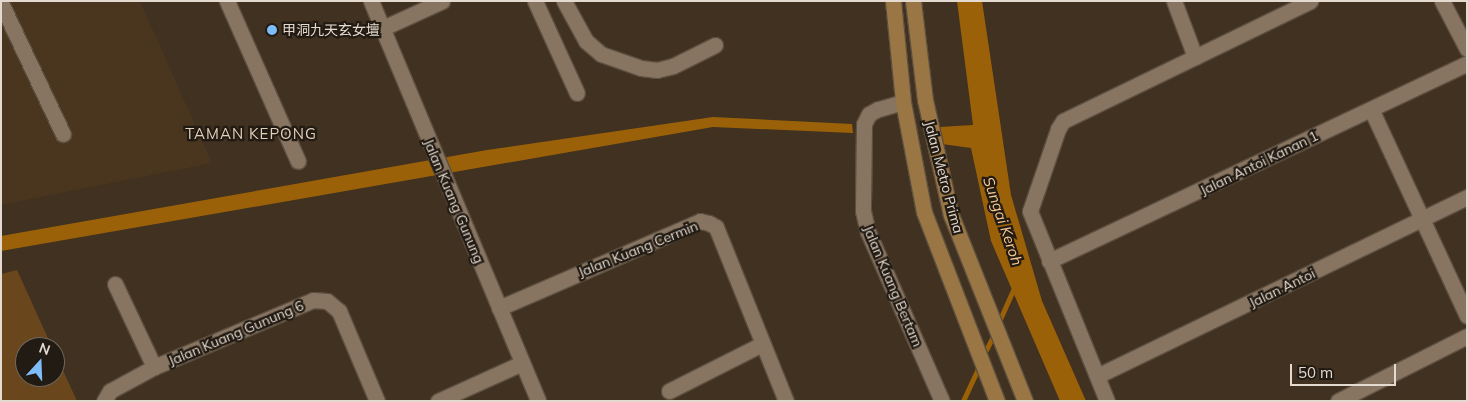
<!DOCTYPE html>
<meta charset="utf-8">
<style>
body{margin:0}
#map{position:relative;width:1468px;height:402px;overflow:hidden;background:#413120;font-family:Mulish,"Noto Sans SC",sans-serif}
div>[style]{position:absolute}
.built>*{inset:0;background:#4a361e}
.green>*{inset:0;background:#69461c}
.water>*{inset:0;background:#9b6108}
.stream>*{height:4.5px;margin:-2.25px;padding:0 2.25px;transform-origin:2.25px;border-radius:2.25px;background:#9b6108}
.roads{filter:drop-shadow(1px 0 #5c4f40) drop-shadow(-1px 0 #5c4f40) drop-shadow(0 1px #5c4f40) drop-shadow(0 -1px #5c4f40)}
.minor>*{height:15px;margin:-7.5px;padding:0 7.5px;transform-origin:7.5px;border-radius:7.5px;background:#877461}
.tertiary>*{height:15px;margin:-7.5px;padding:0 7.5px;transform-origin:7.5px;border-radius:7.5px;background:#877461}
.secondary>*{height:15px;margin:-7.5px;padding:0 7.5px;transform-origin:7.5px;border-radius:7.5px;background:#9a7644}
.dots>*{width:14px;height:14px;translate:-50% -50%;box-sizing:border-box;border:2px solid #221b13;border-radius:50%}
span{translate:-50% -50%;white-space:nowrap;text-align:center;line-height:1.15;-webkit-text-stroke:4.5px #221b13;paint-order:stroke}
.poi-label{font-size:14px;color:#e4dacf}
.left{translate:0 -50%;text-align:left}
.street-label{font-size:14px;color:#e4dacf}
.neighbourhood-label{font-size:15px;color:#e3ceb9;letter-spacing:1px}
.water-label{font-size:15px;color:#f9c893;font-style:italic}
.frame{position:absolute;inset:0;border:2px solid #e4dacf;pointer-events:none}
.north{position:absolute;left:15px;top:337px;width:50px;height:50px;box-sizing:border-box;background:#221b13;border:1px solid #70675e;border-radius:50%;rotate:20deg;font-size:14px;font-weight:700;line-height:20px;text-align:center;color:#e4dacf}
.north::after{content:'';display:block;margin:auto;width:18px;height:22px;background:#7ebdf9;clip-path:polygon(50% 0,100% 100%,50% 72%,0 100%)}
.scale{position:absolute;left:1290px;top:364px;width:106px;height:22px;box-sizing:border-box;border:2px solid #e4dacf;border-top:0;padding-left:6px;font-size:15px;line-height:18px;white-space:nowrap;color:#e4dacf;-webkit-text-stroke:4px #221b13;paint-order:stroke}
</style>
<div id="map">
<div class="built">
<i style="clip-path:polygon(1px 1px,140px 1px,212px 163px,1px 205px)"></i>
</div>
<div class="green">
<i style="clip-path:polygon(17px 270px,52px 347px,25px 347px,25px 377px,55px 377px,55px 353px,77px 401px,1px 401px,1px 274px)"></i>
</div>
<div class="water">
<i style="clip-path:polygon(957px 1px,982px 1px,1011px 195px,1042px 301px,1086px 401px,1060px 401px,991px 241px,971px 148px,942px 144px,940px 127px,973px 125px)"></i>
<i style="clip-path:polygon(713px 117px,852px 124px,853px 133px,713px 127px,1px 251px,1px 236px,487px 150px)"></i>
</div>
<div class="stream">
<i style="left:998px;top:324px;width:39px;rotate:-66deg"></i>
<i style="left:983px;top:356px;width:25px;rotate:-63deg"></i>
<i style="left:963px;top:401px;width:38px;rotate:-65deg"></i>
</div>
<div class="roads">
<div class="minor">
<i style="left:227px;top:1px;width:175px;rotate:66.1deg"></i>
<i style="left:535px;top:1px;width:101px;rotate:65.5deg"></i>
<i style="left:564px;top:1px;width:46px;rotate:61.2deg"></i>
<i style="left:586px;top:41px;width:20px;rotate:41deg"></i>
<i style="left:601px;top:54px;width:42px;rotate:19.3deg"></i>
<i style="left:641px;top:68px;width:16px;rotate:7deg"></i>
<i style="left:657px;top:70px;width:16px;rotate:-14deg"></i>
<i style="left:673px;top:66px;width:47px;rotate:-26.6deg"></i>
<i style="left:1174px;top:1px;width:60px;rotate:69.4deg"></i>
<i style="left:1442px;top:1px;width:54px;rotate:62.5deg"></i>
<i style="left:1px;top:3px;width:145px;rotate:64.7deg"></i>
<i style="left:383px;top:28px;width:65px;rotate:-24.6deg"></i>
<i style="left:903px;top:102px;width:26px;rotate:164deg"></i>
<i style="left:878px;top:109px;width:10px;rotate:151deg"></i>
<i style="left:869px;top:114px;width:11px;rotate:117deg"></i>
<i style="left:864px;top:124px;width:87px;rotate:90.7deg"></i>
<i style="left:863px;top:211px;width:22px;rotate:77deg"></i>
<i style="left:868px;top:232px;width:184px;rotate:66.4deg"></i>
<i style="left:1371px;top:109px;width:228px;rotate:65.1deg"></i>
<i style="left:1049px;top:261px;width:463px;rotate:-25.3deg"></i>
<i style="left:115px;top:284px;width:92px;rotate:64.8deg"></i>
<i style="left:499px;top:308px;width:219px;rotate:-23.4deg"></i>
<i style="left:700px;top:221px;width:9px;rotate:13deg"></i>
<i style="left:709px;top:223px;width:8px;rotate:30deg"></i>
<i style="left:716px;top:227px;width:188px;rotate:68.1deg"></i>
<i style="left:1097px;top:376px;width:411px;rotate:-25.8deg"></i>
<i style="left:669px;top:391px;width:104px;rotate:-26.8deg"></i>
<i style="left:104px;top:401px;width:12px;rotate:-59deg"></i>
<i style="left:110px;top:391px;width:50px;rotate:-28.6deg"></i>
<i style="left:154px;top:367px;width:173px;rotate:-22.8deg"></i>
<i style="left:313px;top:300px;width:14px;rotate:4deg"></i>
<i style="left:327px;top:301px;width:16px;rotate:40deg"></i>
<i style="left:339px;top:311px;width:98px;rotate:67.1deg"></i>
<i style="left:438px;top:401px;width:92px;rotate:-24.3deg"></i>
<i style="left:1107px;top:401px;width:205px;rotate:-112.1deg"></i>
<i style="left:1030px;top:211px;width:87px;rotate:-71.1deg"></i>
<i style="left:1058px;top:129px;width:9px;rotate:-58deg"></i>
<i style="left:1063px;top:121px;width:275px;rotate:-25.9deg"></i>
<i style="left:1338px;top:401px;width:144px;rotate:-26.7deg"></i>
</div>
<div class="tertiary">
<i style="left:371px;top:1px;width:433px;rotate:67.3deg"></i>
</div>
<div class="secondary">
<i style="left:893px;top:1px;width:101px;rotate:84.3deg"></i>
<i style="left:903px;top:102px;width:112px;rotate:79.2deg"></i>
<i style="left:924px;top:212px;width:203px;rotate:68.9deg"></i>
<i style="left:913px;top:1px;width:100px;rotate:83.1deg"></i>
<i style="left:925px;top:100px;width:118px;rotate:77.3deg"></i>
<i style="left:951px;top:215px;width:200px;rotate:68.3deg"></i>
</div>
</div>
<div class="dots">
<i style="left:272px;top:30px;background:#7ebdf9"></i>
</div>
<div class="poi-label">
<span class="left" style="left:282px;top:30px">甲洞九天玄女壇</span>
</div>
<div class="street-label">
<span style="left:1259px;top:163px;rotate:-26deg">Jalan Antoi Kanan 1</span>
<span style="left:944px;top:177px;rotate:75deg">Jalan Metro Prima</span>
<span style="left:454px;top:201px;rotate:67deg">Jalan Kuang Gunung</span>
<span style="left:638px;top:249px;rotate:-22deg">Jalan Kuang Cermin</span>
<span style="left:893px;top:286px;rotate:67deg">Jalan Kuang Bertam</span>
<span style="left:1282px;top:288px;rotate:-26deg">Jalan Antoi</span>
<span style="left:236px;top:333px;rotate:-23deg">Jalan Kuang Gunung 6</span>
</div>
<div class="neighbourhood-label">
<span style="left:251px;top:134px">TAMAN KEPONG</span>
</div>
<div class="water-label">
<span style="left:1003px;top:221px;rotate:71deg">Sungai Keroh</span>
</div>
<div class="frame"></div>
<div class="north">N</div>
<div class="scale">50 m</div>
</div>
